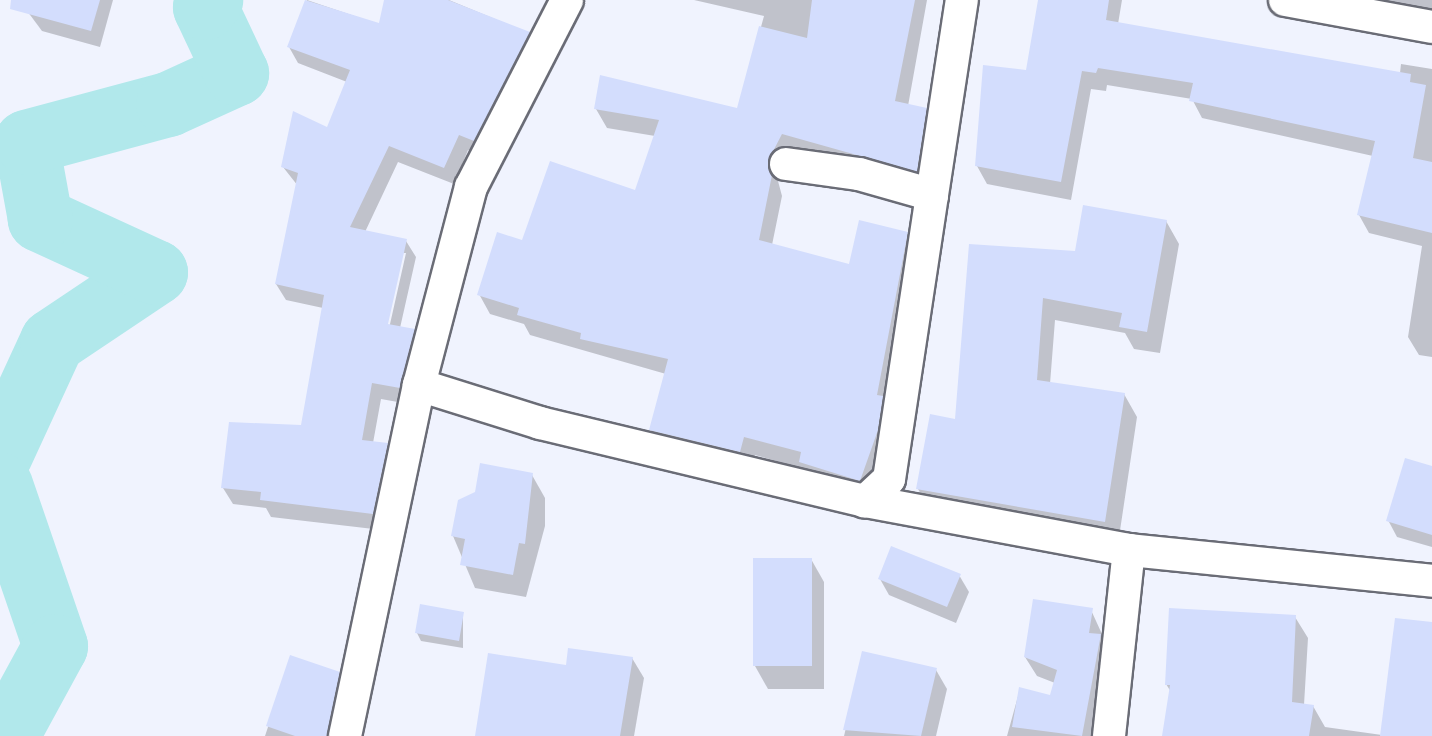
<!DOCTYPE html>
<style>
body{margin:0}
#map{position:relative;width:1432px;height:736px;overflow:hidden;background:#f0f3fe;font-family:Jost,sans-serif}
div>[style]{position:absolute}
.shadow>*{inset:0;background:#0003}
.river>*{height:65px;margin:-32.5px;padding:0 32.5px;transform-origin:32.5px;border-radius:32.5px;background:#b1e8eb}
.building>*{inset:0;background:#d3ddfd}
.roads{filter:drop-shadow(2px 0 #6a6c76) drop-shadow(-2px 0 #6a6c76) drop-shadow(0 2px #6a6c76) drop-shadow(0 -2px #6a6c76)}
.minor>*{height:32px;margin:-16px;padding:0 16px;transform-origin:16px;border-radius:16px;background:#fff}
span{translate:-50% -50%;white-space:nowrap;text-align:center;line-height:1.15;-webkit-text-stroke:6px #fff;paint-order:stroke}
</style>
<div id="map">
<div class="shadow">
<i style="clip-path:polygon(19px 0,113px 0,100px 47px,42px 31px)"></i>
<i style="clip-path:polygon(evenodd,307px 0,381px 25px,386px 0,449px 0,529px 33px,538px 50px,484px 156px,468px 150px,454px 184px,398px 162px,365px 232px,406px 241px,416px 257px,400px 328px,414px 330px,423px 347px,409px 404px,381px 399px,373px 443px,387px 445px,396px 461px,382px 530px,271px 517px,266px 508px,233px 504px,223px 488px,303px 427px,323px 308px,286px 300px,276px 284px,298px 186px,283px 167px,327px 130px,347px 82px,298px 63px,289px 47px,307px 0,402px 253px,406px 253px,388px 333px,385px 332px,402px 253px)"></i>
<i style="clip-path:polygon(694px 0,927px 0,908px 106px,926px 110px,937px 129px,927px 190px,793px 153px,778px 181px,782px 196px,772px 245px,850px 266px,907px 233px,918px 253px,876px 495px,812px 481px,805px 469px,755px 455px,751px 471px,662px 449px,651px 430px,666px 374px,530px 335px,524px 324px,490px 314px,479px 294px,523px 242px,636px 193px,655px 136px,607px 128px,596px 109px,738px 110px,764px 16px)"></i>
<i style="clip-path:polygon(1040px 0,1122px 0,1118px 24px,1400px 73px,1401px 64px,1432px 69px,1432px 357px,1419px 355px,1408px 337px,1422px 246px,1369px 233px,1359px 215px,1373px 156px,1202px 118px,1192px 99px,1107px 85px,1106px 91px,1091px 89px,1071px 200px,987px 184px,977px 166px,1027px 72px)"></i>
<i style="clip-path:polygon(1354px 0,1432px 0,1432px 24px)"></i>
<i style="clip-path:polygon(1166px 221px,1179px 244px,1160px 353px,1134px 349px,1125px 333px,1055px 320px,1050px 384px,1124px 394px,1137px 417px,1118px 544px,931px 511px,918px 489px,957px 421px,970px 246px,1076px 253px)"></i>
<i style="clip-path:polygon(1432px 468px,1432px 547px,1397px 537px,1388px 520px)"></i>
<i style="clip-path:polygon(532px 475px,545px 498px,545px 526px,526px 597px,475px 588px,453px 536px)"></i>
<i style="clip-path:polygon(811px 559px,824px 582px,824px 689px,768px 689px,755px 666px)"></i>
<i style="clip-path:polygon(959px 575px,969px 592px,956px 623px,889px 595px,880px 579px)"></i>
<i style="clip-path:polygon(1091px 610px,1112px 656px,1096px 736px,1007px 736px,1020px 689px,1051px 697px,1055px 683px,1037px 676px,1025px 657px)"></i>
<i style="clip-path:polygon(463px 614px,463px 648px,421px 641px,417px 633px)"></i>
<i style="clip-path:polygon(1295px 617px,1308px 638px,1304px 705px,1313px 706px,1325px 727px,1382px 735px,1432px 624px,1432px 736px,1164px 736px,1171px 692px,1166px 684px)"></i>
<i style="clip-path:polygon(864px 653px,936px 670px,947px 689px,936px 736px,844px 736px)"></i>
<i style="clip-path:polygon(291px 658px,338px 674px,351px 695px,342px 736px,265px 736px)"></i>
<i style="clip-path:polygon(632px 658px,644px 678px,634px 736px,478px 736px,567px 667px)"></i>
</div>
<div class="river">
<i style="left:0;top:454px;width:124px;rotate:-65.3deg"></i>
<i style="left:52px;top:341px;width:124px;rotate:-33.8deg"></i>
<i style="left:155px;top:272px;width:127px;rotate:-155.3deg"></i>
<i style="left:40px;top:219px;width:78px;rotate:-100.3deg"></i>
<i style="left:26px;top:142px;width:147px;rotate:-15deg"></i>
<i style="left:168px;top:104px;width:75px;rotate:-24.5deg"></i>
<i style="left:236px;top:73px;width:73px;rotate:-115.2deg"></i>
<i style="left:205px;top:7px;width:9px;rotate:-54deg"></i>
<i style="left:0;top:485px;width:170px;rotate:71.1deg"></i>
<i style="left:55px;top:646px;width:102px;rotate:118.6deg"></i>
</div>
<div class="building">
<i style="clip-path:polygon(11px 0,100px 0,91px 31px,10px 9px)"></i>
<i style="clip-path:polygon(305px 0,379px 23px,384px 0,448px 0,530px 32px,474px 141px,459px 135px,444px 168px,389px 146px,350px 227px,407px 239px,388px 324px,415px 329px,400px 388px,372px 383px,362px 440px,388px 443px,373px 514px,260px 500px,261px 492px,221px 488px,229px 422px,301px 425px,324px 295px,275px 284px,298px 173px,281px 167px,293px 111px,327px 127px,350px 70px,287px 47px)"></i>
<i style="clip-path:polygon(812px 0,915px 0,895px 101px,927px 108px,917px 172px,782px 134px,768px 161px,772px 175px,759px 240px,849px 264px,859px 220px,908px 232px,877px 395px,883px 396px,878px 430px,860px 481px,799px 462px,801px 452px,744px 437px,740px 452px,649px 430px,668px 359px,580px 339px,581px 333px,517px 315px,519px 308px,477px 295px,497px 232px,522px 240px,550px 161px,635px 190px,659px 120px,594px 109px,600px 75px,737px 108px,759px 26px,807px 38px)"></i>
<i style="clip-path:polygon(1038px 0,1109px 0,1106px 20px,1411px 74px,1410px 82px,1426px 85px,1413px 158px,1432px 162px,1432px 233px,1357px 215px,1375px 141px,1189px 101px,1193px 83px,1098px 68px,1096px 73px,1082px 71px,1061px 182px,975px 166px,983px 65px,1026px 70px)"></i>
<i style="clip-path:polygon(1083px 205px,1167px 220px,1147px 332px,1119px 327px,1122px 313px,1043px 298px,1037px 380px,1125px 393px,1105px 522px,916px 489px,930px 414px,955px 419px,969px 244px,1075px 251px)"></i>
<i style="clip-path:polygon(1405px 458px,1432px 466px,1432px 535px,1386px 521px)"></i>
<i style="clip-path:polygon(480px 463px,533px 473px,525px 544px,519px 543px,513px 575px,460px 565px,465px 539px,451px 536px,458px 500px,475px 492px)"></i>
<i style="clip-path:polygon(891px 546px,961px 574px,947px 607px,878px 579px)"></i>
<i style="clip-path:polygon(753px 558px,812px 558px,812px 666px,753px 666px)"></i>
<i style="clip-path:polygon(1033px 599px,1093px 608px,1089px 633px,1101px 634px,1082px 736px,1012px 727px,1019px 687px,1050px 695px,1057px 670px,1024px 657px)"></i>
<i style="clip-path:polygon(420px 604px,464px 612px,459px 641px,415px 633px)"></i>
<i style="clip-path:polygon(1169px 608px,1296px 615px,1292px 702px,1314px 705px,1309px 736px,1162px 736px,1170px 685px,1165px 685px)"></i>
<i style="clip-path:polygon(1395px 618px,1432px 622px,1432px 736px,1380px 736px)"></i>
<i style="clip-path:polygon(568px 648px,633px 657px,620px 736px,475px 736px,488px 653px,566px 665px)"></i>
<i style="clip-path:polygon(862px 651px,937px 668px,921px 736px,843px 730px)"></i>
<i style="clip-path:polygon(290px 655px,340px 672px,327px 736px,295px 736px,266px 726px)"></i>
</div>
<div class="roads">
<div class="minor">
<i style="left:1285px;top:0;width:149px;rotate:10.4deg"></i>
<i style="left:786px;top:164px;width:74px;rotate:7.8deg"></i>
<i style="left:859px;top:174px;width:76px;rotate:16deg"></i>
<i style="left:932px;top:195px;width:287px;rotate:98.6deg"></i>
<i style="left:889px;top:479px;width:33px;rotate:137deg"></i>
<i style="left:932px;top:195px;width:197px;rotate:-81.3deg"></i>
<i style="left:419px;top:385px;width:127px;rotate:17.4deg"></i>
<i style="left:540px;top:423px;width:334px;rotate:13.5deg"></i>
<i style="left:865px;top:501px;width:269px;rotate:10.5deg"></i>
<i style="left:1129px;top:550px;width:305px;rotate:5.8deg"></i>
<i style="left:345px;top:736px;width:359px;rotate:-78.1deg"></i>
<i style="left:419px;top:385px;width:205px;rotate:-75.3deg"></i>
<i style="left:471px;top:187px;width:210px;rotate:-62.8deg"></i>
<i style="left:1109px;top:736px;width:187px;rotate:-83.9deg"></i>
</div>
</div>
</div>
